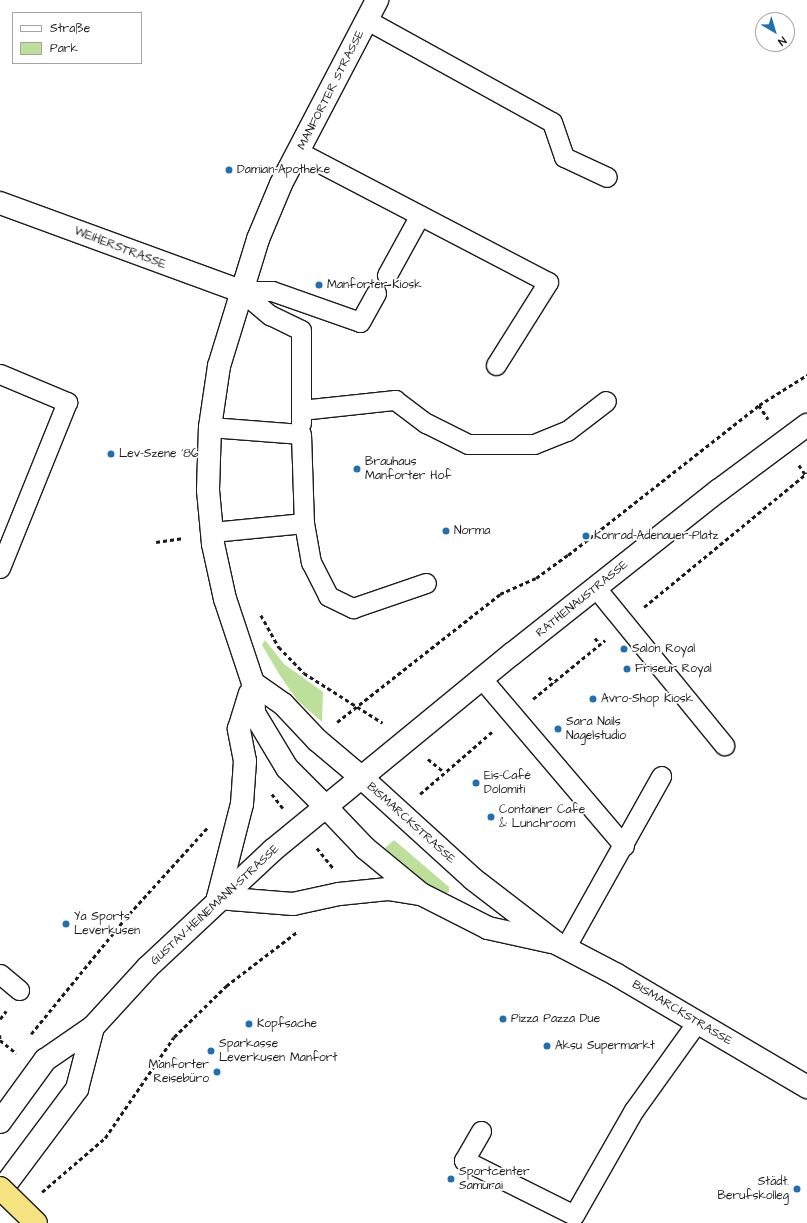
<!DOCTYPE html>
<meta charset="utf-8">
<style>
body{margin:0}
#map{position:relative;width:807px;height:1223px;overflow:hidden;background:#fff;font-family:"Architects Daughter",sans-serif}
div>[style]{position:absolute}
.green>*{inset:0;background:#bce09a}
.path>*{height:2.5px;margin-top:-1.25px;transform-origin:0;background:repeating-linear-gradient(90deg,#1c1c1c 0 4px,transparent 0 7px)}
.roads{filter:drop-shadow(1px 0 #1c1c1c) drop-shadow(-1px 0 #1c1c1c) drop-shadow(0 1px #1c1c1c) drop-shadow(0 -1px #1c1c1c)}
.service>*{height:19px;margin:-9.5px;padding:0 9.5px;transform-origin:9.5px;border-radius:9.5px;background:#fff}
.minor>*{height:22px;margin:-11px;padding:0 11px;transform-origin:11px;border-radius:11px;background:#fff}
.tertiary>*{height:22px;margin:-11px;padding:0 11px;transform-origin:11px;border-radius:11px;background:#fff}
.secondary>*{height:22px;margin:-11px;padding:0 11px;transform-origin:11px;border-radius:11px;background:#fff}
.bridges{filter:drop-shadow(1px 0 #1c1c1c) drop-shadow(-1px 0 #1c1c1c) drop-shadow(0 1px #1c1c1c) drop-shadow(0 -1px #1c1c1c)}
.motorway-bridge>*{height:22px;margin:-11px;padding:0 11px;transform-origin:11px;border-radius:11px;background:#f5e382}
.dots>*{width:11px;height:11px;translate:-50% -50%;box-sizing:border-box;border:2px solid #fff;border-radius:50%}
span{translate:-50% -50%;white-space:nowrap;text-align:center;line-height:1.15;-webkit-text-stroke:3.5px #fff;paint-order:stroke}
.street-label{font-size:12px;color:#1c1c1c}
.poi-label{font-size:12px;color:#1c1c1c}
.left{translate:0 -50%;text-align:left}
.right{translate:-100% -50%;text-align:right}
.legend{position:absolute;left:12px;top:12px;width:130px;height:52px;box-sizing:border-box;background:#fff;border:1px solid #a4a4a4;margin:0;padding:5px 7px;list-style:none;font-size:12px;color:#1c1c1c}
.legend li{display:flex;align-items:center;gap:8px;height:20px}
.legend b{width:20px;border:1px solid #a4a4a4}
.north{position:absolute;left:755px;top:12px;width:40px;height:40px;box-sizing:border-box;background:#fff;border:1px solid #a4a4a4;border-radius:50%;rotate:142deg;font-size:11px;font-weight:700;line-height:16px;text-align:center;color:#1c1c1c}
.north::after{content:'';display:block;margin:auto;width:14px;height:18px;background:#1f6fb2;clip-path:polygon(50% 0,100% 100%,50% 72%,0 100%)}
</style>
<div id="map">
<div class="green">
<i style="clip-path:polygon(265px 640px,284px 664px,323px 692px,322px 722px,297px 700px,279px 674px,262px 645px)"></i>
<i style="clip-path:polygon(394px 840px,449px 887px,449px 892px,444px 894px,427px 883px,385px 848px)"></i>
</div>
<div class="path">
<i style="left:759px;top:405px;width:17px;rotate:57deg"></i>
<i style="left:799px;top:465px;width:11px;rotate:56deg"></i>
<i style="left:156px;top:542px;width:28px;rotate:-8deg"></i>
<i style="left:644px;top:607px;width:211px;rotate:-39.4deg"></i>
<i style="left:261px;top:615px;width:37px;rotate:61deg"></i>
<i style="left:279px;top:647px;width:36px;rotate:46deg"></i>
<i style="left:304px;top:673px;width:93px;rotate:32.3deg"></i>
<i style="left:595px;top:638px;width:8px;rotate:50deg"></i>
<i style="left:549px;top:677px;width:8px;rotate:50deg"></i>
<i style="left:533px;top:699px;width:93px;rotate:-39.3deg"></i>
<i style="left:337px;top:722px;width:207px;rotate:-38.1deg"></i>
<i style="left:500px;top:594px;width:39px;rotate:-24deg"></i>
<i style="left:536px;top:578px;width:39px;rotate:-36deg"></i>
<i style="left:568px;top:555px;width:243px;rotate:-38.1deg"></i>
<i style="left:759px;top:405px;width:57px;rotate:-32deg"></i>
<i style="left:428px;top:759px;width:19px;rotate:39deg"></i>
<i style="left:272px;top:794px;width:18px;rotate:52deg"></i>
<i style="left:420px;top:794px;width:96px;rotate:-40.8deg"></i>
<i style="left:317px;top:848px;width:26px;rotate:51deg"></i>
<i style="left:0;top:1019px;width:10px;rotate:-53deg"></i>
<i style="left:31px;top:1034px;width:155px;rotate:-50.8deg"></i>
<i style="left:129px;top:914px;width:116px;rotate:-47.8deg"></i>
<i style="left:0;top:1035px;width:5px;rotate:90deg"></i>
<i style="left:0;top:1040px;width:21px;rotate:39deg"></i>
<i style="left:42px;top:1192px;width:83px;rotate:-40.6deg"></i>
<i style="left:105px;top:1138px;width:122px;rotate:-55.7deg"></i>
<i style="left:174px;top:1037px;width:73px;rotate:-44.4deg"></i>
<i style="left:226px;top:986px;width:89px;rotate:-37.3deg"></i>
</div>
<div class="roads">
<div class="service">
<i style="left:367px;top:20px;width:211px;rotate:28.9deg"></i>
<i style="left:552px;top:122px;width:37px;rotate:71deg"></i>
<i style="left:564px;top:157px;width:47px;rotate:24.9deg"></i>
<i style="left:299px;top:152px;width:281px;rotate:27.6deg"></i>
<i style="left:548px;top:282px;width:98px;rotate:122.1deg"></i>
<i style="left:387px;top:275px;width:68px;rotate:-61.2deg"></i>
<i style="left:241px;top:291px;width:38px;rotate:40deg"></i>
<i style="left:270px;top:315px;width:34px;rotate:26deg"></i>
<i style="left:301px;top:330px;width:93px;rotate:90deg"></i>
<i style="left:241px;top:291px;width:31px"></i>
<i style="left:272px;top:291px;width:93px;rotate:19.4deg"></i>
<i style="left:360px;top:322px;width:33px;rotate:-61deg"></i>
<i style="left:0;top:374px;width:73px;rotate:22.7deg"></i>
<i style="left:67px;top:402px;width:179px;rotate:112deg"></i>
<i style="left:301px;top:410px;width:95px;rotate:-6.1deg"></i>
<i style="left:395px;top:400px;width:39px;rotate:37deg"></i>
<i style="left:426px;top:423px;width:47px;rotate:26.6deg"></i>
<i style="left:468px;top:444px;width:66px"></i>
<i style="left:534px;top:444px;width:35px;rotate:-22deg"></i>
<i style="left:567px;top:431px;width:49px;rotate:-37.6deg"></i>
<i style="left:210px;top:427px;width:91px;rotate:4.4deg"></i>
<i style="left:301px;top:434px;width:89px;rotate:88.1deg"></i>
<i style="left:304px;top:523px;width:92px;rotate:174.4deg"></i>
<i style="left:304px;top:523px;width:40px;rotate:80deg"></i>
<i style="left:311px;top:562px;width:38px;rotate:63deg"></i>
<i style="left:328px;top:596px;width:28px;rotate:26deg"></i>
<i style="left:353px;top:608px;width:77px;rotate:-18.9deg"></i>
<i style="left:596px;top:588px;width:203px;rotate:50.8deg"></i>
<i style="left:482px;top:679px;width:219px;rotate:49.6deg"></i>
<i style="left:565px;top:948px;width:197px;rotate:-60.8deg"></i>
<i style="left:0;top:974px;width:25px;rotate:40deg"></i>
<i style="left:481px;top:1131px;width:34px;rotate:120deg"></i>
<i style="left:464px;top:1160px;width:123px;rotate:26.6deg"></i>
<i style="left:574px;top:1215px;width:121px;rotate:-60.3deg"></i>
<i style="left:634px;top:1110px;width:108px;rotate:-54.4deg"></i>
</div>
<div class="minor">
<i style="left:0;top:203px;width:257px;rotate:20.1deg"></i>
</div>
<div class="tertiary">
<i style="left:253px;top:683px;width:37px;rotate:35deg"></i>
<i style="left:283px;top:704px;width:50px;rotate:46.6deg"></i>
<i style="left:317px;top:740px;width:57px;rotate:40.1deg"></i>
<i style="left:326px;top:807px;width:55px;rotate:-135deg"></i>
<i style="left:287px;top:768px;width:64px;rotate:-121deg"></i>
<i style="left:254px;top:713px;width:30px;rotate:-92deg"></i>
<i style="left:253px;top:683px;width:89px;rotate:-108.4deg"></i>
<i style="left:225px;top:599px;width:56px;rotate:-102.3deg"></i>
<i style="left:213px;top:544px;width:54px;rotate:-95.3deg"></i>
<i style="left:208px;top:490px;width:63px;rotate:-88.2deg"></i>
<i style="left:210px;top:427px;width:62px;rotate:-81.6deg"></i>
<i style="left:219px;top:366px;width:133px;rotate:-72.9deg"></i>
<i style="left:258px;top:239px;width:60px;rotate:-67.3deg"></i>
<i style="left:281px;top:184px;width:208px;rotate:-62.4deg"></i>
<i style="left:218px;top:898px;width:97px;rotate:-75.7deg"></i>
<i style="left:242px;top:804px;width:43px;rotate:-86deg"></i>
<i style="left:245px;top:761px;width:33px;rotate:-101deg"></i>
<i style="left:239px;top:729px;width:37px;rotate:-73deg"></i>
</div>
<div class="secondary">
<i style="left:361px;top:777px;width:151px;rotate:42.3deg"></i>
<i style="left:473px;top:879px;width:105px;rotate:37.6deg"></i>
<i style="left:556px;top:943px;width:69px;rotate:27.7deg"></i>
<i style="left:617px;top:975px;width:221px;rotate:30.5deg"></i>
<i style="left:326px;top:807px;width:57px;rotate:46.4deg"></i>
<i style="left:365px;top:848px;width:72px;rotate:39.4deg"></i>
<i style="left:421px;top:894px;width:75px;rotate:26.9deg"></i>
<i style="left:488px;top:928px;width:65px;rotate:12.5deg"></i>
<i style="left:218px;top:898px;width:75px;rotate:4.6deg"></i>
<i style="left:293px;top:904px;width:47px;rotate:-12.3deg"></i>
<i style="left:339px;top:894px;width:49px;rotate:-5.8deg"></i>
<i style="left:388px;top:889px;width:33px;rotate:9deg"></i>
<i style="left:0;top:1122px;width:77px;rotate:-54deg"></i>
<i style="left:45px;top:1060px;width:58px;rotate:-34.5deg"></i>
<i style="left:93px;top:1027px;width:81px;rotate:-47.5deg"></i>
<i style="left:148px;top:967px;width:171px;rotate:-43.1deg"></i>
<i style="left:273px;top:850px;width:309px;rotate:-39.4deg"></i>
<i style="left:512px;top:654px;width:263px;rotate:-38.4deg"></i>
<i style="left:718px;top:491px;width:111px;rotate:-36.6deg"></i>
<i style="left:0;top:1192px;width:129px;rotate:-53.2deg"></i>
<i style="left:77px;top:1089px;width:64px;rotate:-75.5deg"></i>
</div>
</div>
<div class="bridges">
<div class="motorway-bridge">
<i style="left:0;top:1188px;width:50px;rotate:44.2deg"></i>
</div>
</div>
<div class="dots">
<i style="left:229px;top:170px;background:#1f6fb2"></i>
<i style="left:319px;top:285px;background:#1f6fb2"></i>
<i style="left:111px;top:454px;background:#1f6fb2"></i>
<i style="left:357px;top:469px;background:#1f6fb2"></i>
<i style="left:446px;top:531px;background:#1f6fb2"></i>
<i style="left:586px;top:536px;background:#1f6fb2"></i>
<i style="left:624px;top:649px;background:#1f6fb2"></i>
<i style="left:627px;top:669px;background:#1f6fb2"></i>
<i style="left:593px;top:699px;background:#1f6fb2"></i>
<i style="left:558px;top:729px;background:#1f6fb2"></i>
<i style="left:476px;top:783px;background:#1f6fb2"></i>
<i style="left:491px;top:817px;background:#1f6fb2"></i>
<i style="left:66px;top:924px;background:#1f6fb2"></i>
<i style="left:503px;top:1019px;background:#1f6fb2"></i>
<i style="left:249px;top:1024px;background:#1f6fb2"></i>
<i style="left:547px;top:1046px;background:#1f6fb2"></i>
<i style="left:211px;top:1051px;background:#1f6fb2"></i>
<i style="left:217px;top:1072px;background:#1f6fb2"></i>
<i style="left:451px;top:1179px;background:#1f6fb2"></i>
<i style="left:797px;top:1189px;background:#1f6fb2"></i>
</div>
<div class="street-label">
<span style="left:331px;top:90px;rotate:-63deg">MANFORTER STRASSE</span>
<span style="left:120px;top:248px;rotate:21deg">WEIHERSTRASSE</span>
<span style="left:582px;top:599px;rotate:-39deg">RATHENAUSTRASSE</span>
<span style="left:411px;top:823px;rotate:42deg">BISMARCKSTRASSE</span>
<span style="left:215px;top:905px;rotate:-43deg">GUSTAV-HEINEMANN-STRASSE</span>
<span style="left:682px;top:1013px;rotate:31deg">BISMARCKSTRASSE</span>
</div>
<div class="poi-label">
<span class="left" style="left:237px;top:170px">Damian-Apotheke</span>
<span class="left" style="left:327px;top:285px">Manforter Kiosk</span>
<span class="left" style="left:119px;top:454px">Lev-Szene '86</span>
<span class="left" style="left:365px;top:469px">Brauhaus<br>Manforter Hof</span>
<span class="left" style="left:454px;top:531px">Norma</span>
<span class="left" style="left:594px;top:536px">Konrad-Adenauer-Platz</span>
<span class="left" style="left:632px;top:649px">Salon Royal</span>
<span class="left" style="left:635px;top:669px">Friseur Royal</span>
<span class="left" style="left:601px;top:699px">Avro-Shop Kiosk</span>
<span class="left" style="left:566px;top:729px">Sara Nails<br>Nagelstudio</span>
<span class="left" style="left:484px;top:783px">Eis-Café<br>Dolomiti</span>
<span class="left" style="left:499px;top:817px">Container Cafe<br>&amp; Lunchroom</span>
<span class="left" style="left:74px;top:924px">Ya Sports<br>Leverkusen</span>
<span class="left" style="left:511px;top:1019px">Pizza Pazza Due</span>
<span class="left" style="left:257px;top:1024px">Kopfsache</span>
<span class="left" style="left:219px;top:1051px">Sparkasse<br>Leverkusen Manfort</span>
<span class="left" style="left:555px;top:1046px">Aksu Supermarkt</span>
<span class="right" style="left:209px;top:1072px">Manforter<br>Reisebüro</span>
<span class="left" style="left:459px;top:1179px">Sportcenter<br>Samurai</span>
<span class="right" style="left:789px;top:1189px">Städt.<br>Berufskolleg</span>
</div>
<ul class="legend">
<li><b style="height:5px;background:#fff"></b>Straße</li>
<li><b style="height:11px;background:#bce09a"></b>Park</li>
</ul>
<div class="north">N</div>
</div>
